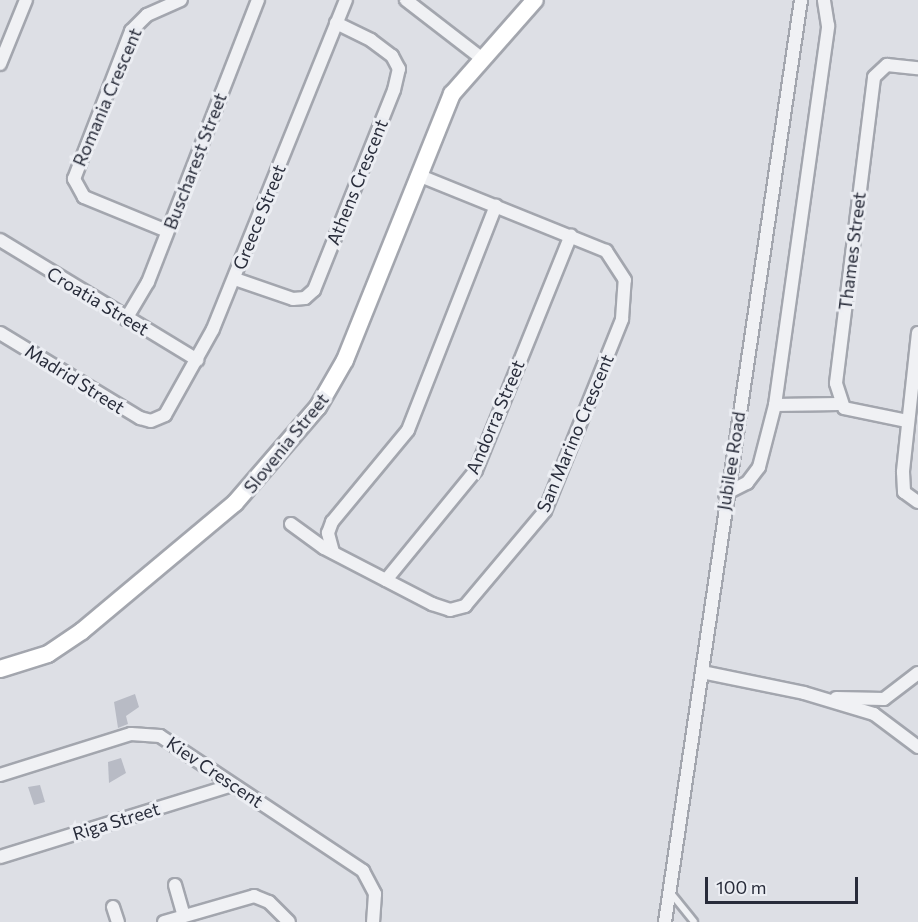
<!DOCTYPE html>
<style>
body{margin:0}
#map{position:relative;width:918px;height:922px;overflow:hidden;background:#dddfe5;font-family:Commissioner,sans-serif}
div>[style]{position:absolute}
.building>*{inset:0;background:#b8bbc5}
.roads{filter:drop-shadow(2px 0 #a3a6ae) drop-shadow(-2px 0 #a3a6ae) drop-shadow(0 2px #a3a6ae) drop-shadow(0 -2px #a3a6ae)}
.lane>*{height:6px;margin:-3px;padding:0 3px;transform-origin:3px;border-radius:3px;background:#f0f1f4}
.street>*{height:12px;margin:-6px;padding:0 6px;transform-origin:6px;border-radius:6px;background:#f0f1f4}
.secondary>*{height:16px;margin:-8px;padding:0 8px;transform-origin:8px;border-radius:8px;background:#fff}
span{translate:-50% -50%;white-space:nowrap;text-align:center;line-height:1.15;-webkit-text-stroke:6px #eceef3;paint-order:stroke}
.street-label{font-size:18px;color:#282c3a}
.scale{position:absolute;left:705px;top:877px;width:153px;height:27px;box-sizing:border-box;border:3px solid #282c3a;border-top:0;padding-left:8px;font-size:18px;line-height:21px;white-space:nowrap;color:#282c3a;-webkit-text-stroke:4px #eceef3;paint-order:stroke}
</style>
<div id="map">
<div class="building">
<i style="clip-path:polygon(135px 694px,139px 707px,126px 716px,128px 724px,118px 728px,114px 702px)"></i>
<i style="clip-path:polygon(121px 758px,126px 773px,109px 783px,108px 762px)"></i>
<i style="clip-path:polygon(40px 785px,45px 802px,34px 805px,28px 787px)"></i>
</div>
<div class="roads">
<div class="lane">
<i style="left:670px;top:892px;width:38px;rotate:51deg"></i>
</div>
<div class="street">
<i style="left:406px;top:0;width:93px;rotate:37.6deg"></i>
<i style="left:0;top:64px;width:69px;rotate:-67.9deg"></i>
<i style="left:167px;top:231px;width:90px;rotate:-157.7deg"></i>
<i style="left:84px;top:197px;width:21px;rotate:-119deg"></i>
<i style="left:74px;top:179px;width:159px;rotate:-68.9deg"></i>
<i style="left:131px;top:31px;width:23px;rotate:-45deg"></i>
<i style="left:147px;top:15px;width:37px;rotate:-24deg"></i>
<i style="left:0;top:240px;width:231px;rotate:31.3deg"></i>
<i style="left:235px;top:279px;width:61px;rotate:19deg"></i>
<i style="left:293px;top:299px;width:12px;rotate:-5deg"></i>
<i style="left:305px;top:298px;width:12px;rotate:-42deg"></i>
<i style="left:314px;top:290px;width:215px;rotate:-68.2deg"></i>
<i style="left:394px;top:90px;width:22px;rotate:-77deg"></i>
<i style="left:399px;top:69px;width:15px;rotate:-118deg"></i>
<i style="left:392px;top:56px;width:26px;rotate:-143deg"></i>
<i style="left:371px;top:40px;width:39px;rotate:-154deg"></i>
<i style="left:126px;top:319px;width:43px;rotate:-59.3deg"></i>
<i style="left:148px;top:282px;width:303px;rotate:-68.7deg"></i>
<i style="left:0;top:333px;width:164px;rotate:31.3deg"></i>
<i style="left:140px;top:418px;width:11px;rotate:15deg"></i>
<i style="left:151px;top:421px;width:15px;rotate:-23deg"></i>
<i style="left:165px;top:415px;width:98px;rotate:-60.8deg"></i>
<i style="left:213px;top:329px;width:355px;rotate:-68deg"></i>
<i style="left:918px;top:333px;width:140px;rotate:96.2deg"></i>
<i style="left:903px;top:472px;width:20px;rotate:87deg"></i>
<i style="left:904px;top:492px;width:17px;rotate:36deg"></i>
<i style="left:775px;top:405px;width:64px;rotate:-0.9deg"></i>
<i style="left:907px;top:421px;width:64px;rotate:-168.3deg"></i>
<i style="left:844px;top:408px;width:26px;rotate:-108deg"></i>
<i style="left:836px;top:383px;width:308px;rotate:-82.9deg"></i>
<i style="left:874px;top:77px;width:18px;rotate:-43deg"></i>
<i style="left:887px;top:65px;width:31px;rotate:6deg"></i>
<i style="left:725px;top:494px;width:25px;rotate:-27deg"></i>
<i style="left:747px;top:483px;width:20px;rotate:-53deg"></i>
<i style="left:759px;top:467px;width:64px;rotate:-75.5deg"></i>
<i style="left:775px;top:405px;width:383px;rotate:-82deg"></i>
<i style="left:828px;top:26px;width:26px;rotate:-99deg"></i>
<i style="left:291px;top:524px;width:41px;rotate:36deg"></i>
<i style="left:324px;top:548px;width:122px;rotate:27.4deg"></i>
<i style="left:432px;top:604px;width:19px;rotate:18deg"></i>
<i style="left:450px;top:610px;width:16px;rotate:-15deg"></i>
<i style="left:465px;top:606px;width:124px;rotate:-49.9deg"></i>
<i style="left:545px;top:511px;width:207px;rotate:-68.1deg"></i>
<i style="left:622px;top:319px;width:39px;rotate:-86deg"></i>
<i style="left:625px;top:280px;width:35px;rotate:-123deg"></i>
<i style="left:606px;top:251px;width:203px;rotate:-158deg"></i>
<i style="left:333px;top:552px;width:20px;rotate:-105deg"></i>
<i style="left:328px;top:533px;width:12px;rotate:-70deg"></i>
<i style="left:332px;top:522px;width:119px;rotate:-50.4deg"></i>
<i style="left:408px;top:430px;width:241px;rotate:-68.6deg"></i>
<i style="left:386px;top:580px;width:142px;rotate:-50.7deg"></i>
<i style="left:476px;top:470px;width:253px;rotate:-68deg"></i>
<i style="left:702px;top:672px;width:104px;rotate:11.6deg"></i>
<i style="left:804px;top:693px;width:73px;rotate:16.7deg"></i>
<i style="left:874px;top:714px;width:55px;rotate:36.9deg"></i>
<i style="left:836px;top:698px;width:48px;rotate:1.2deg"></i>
<i style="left:884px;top:699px;width:43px;rotate:-37.4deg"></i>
<i style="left:0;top:775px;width:137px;rotate:-17.4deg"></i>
<i style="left:131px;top:734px;width:29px;rotate:4deg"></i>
<i style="left:160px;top:736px;width:244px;rotate:33.6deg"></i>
<i style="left:363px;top:871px;width:26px;rotate:62deg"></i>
<i style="left:375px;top:894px;width:28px;rotate:94deg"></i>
<i style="left:0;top:857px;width:243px;rotate:-17.2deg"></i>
<i style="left:175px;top:885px;width:32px;rotate:74deg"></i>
<i style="left:113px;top:907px;width:16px;rotate:72deg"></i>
<i style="left:164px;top:922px;width:94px;rotate:-16.1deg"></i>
<i style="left:254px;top:896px;width:16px;rotate:22deg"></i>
<i style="left:269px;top:902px;width:28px;rotate:45deg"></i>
<i style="left:665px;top:922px;width:932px;rotate:-81.61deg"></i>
</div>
<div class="secondary">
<i style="left:0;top:669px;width:50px;rotate:-17.4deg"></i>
<i style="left:48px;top:654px;width:41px;rotate:-34.1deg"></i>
<i style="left:82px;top:631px;width:199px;rotate:-39.9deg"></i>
<i style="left:235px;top:503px;width:127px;rotate:-49.2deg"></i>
<i style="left:318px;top:407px;width:54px;rotate:-60.1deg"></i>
<i style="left:345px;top:360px;width:287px;rotate:-68.1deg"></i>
<i style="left:452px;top:94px;width:125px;rotate:-48.6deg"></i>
</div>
</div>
<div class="street-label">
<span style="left:107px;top:97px;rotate:-67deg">Romania Crescent</span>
<span style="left:195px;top:161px;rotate:-69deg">Buscharest Street</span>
<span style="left:357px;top:182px;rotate:-68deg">Athens Crescent</span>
<span style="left:259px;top:217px;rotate:-68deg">Greece Street</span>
<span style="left:852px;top:251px;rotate:-83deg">Thames Street</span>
<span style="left:98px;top:301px;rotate:31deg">Croatia Street</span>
<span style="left:75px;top:379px;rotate:32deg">Madrid Street</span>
<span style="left:495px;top:417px;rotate:-67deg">Andorra Street</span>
<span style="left:575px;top:433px;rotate:-67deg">San Marino Crescent</span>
<span style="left:286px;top:443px;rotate:-51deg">Slovenia Street</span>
<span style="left:731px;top:461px;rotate:-81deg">Jubilee Road</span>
<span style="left:215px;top:772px;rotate:34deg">Kiev Crescent</span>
<span style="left:116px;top:821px;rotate:-17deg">Riga Street</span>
</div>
<div class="scale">100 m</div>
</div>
